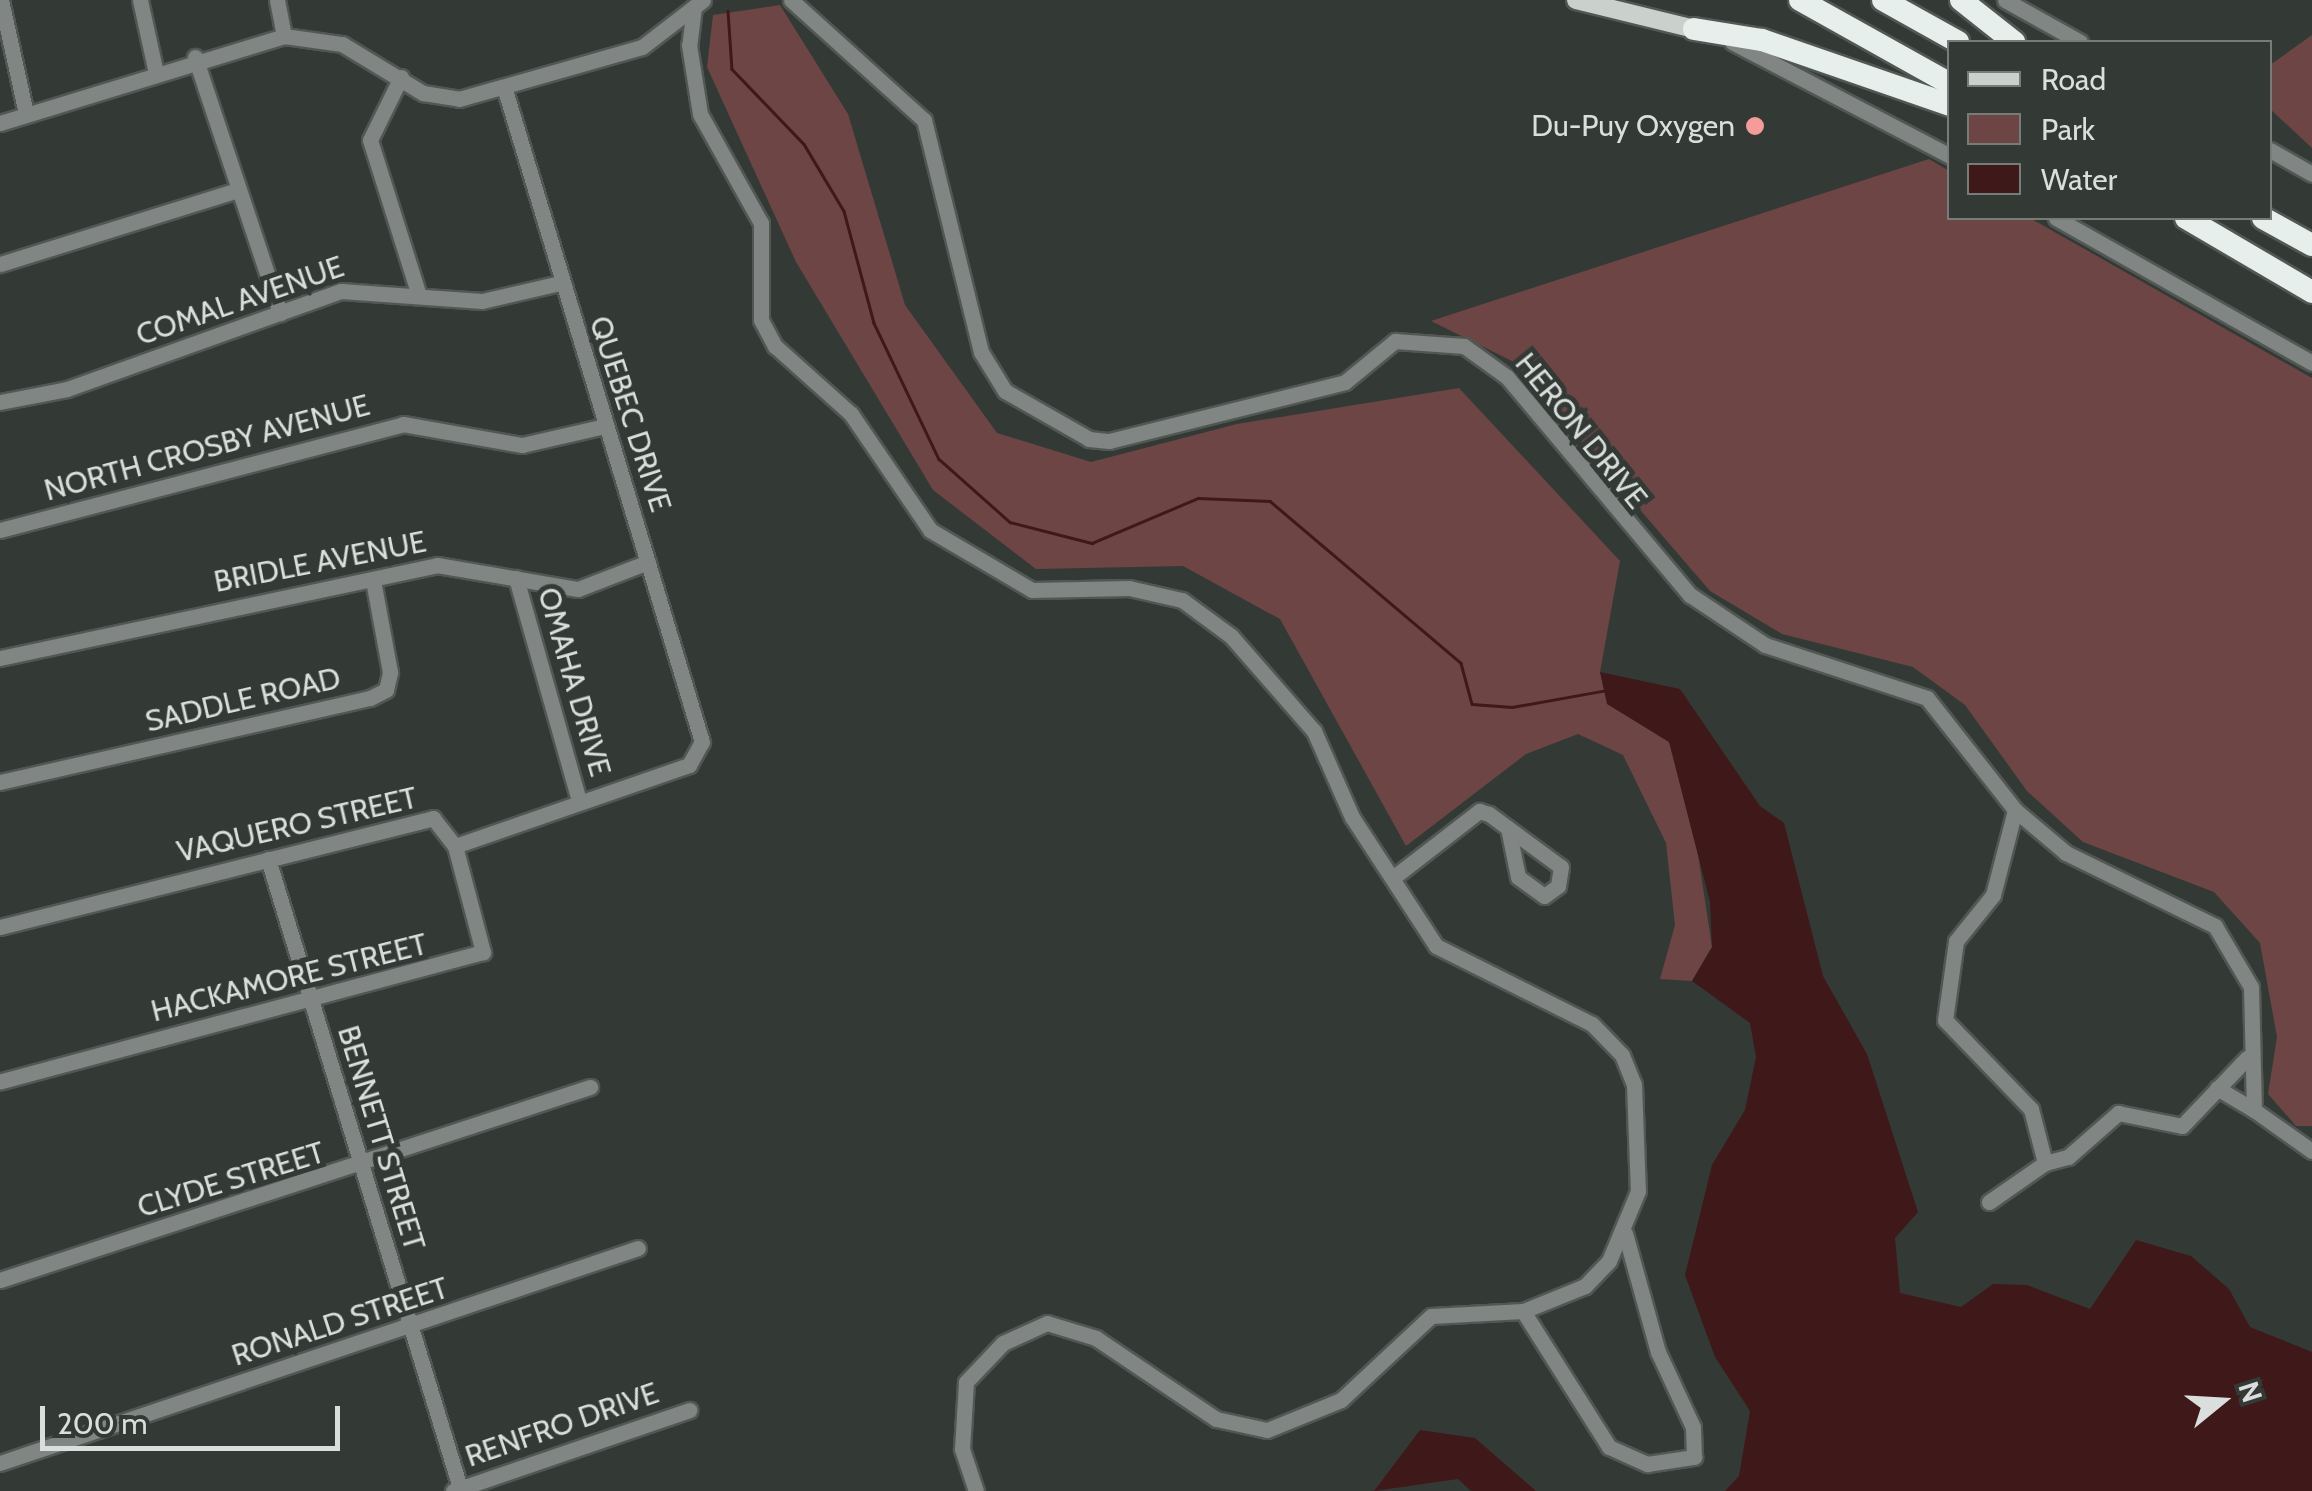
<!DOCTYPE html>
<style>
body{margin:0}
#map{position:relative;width:2312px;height:1491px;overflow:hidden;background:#333a36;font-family:Cabin,sans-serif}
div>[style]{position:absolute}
.green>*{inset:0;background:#6d4545}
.water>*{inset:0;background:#3f1819}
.stream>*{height:2.5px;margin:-1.25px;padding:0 1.25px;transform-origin:1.25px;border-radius:1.25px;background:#3f1819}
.roads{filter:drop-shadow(2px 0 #515854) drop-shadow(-2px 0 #515854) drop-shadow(0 2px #515854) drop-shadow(0 -2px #515854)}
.minor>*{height:15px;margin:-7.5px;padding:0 7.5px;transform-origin:7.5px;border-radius:7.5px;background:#818583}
.major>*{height:18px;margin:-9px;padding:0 9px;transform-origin:9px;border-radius:9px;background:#cad1cd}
.highway>*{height:22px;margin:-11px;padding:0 11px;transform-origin:11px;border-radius:11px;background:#e6efeb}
.dots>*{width:28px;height:28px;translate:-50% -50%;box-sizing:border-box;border:5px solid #333a36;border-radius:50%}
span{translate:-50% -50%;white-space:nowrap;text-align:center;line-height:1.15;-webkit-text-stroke:10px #333a36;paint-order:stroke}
.poi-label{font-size:30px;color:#dadedc}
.right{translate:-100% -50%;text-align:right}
.street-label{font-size:30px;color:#dadedc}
.legend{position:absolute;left:1947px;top:40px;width:325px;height:180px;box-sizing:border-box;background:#333a36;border:2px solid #767c78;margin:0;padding:12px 18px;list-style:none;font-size:30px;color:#dadedc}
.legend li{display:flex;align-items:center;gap:20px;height:50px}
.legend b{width:50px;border:2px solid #767c78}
.north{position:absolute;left:2172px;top:1351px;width:100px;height:100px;-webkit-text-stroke:8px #333a36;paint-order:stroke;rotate:72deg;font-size:28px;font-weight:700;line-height:40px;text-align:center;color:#dadedc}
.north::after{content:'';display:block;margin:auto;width:35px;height:45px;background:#dadedc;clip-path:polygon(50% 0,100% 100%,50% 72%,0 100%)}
.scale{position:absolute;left:40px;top:1406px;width:300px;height:45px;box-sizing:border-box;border:5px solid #dadedc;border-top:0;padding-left:12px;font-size:30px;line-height:35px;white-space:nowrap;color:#dadedc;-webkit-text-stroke:8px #333a36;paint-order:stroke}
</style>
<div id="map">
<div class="green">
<i style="clip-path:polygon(780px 5px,848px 114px,905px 305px,997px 433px,1091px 462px,1237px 424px,1459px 388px,1620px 561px,1600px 672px,1608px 704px,1669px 742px,1689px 795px,1712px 947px,1692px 981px,1660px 979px,1675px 925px,1666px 843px,1623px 755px,1578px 734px,1526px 754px,1406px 846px,1280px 619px,1183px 566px,1036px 569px,933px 490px,796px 262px,707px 67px,713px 15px)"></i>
<i style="clip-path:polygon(2312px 35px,2312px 148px,2270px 109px,2270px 65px)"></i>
<i style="clip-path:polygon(1929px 159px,1949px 171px,1950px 218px,2030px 218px,2312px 378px,2312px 1126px,2296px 1126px,2268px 1094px,2277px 1037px,2260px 943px,2214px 892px,2083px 842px,2027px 791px,1965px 705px,1913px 667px,1782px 634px,1710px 591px,1512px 361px,1431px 321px)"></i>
</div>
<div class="water">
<i style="clip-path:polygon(1600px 672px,1680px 689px,1760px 806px,1784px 823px,1823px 976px,1867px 1054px,1918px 1212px,1895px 1238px,1900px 1293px,1961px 1307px,1993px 1284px,2027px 1285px,2090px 1309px,2136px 1240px,2191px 1256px,2229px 1289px,2250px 1327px,2312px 1352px,2312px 1491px,1725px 1491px,1739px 1476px,1750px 1411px,1715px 1357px,1685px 1275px,1712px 1165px,1745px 1110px,1756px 1057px,1750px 1023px,1692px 981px,1712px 947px,1710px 902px,1669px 742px,1607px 704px)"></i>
<i style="clip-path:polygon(1420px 1430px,1475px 1438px,1536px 1491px,1471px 1491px,1458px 1479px,1374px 1491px)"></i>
</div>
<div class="stream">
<i style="left:728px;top:11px;width:58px;rotate:86.1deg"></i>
<i style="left:732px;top:69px;width:104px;rotate:46.2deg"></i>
<i style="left:804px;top:144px;width:78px;rotate:59.2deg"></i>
<i style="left:844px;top:211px;width:116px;rotate:75deg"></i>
<i style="left:874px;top:323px;width:151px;rotate:64.5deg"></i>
<i style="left:939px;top:459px;width:95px;rotate:41.6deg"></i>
<i style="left:1010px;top:522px;width:85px;rotate:14.4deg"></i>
<i style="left:1092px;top:543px;width:115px;rotate:-23deg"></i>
<i style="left:1198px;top:498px;width:72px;rotate:2.4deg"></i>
<i style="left:1270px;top:501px;width:250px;rotate:40.3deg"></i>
<i style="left:1461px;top:663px;width:42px;rotate:75deg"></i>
<i style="left:1472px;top:704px;width:40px;rotate:4.3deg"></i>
<i style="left:1512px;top:707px;width:97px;rotate:-10.1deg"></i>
</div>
<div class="roads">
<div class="minor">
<i style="left:1px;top:0;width:117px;rotate:77.6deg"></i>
<i style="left:140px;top:0;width:71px;rotate:77.7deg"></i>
<i style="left:277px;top:0;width:37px;rotate:79deg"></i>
<i style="left:791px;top:0;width:179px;rotate:42.1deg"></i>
<i style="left:924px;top:120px;width:239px;rotate:76.2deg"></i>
<i style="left:981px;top:352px;width:46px;rotate:58.4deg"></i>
<i style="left:1005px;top:391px;width:97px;rotate:29.7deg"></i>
<i style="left:1089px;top:439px;width:20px;rotate:6deg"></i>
<i style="left:1109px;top:441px;width:243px;rotate:-14deg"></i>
<i style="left:1345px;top:382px;width:65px;rotate:-39.4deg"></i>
<i style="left:1395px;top:341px;width:69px;rotate:4.1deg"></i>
<i style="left:1464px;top:346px;width:53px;rotate:35.8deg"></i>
<i style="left:1507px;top:377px;width:285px;rotate:50deg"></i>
<i style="left:1690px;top:595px;width:90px;rotate:33.7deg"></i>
<i style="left:1765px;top:645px;width:170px;rotate:18.1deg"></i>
<i style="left:1927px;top:698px;width:142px;rotate:51.8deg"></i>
<i style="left:2015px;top:810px;width:67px;rotate:40.1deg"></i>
<i style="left:2066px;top:853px;width:166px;rotate:26.1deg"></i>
<i style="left:2215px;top:926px;width:71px;rotate:59.5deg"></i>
<i style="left:2251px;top:987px;width:123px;rotate:88.6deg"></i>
<i style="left:2254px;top:1110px;width:71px;rotate:35.3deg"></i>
<i style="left:2005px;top:0;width:86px;rotate:29.2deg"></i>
<i style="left:694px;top:7px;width:38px;rotate:97deg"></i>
<i style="left:689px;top:45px;width:70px;rotate:80.9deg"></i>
<i style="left:700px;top:114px;width:125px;rotate:60.8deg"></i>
<i style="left:761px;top:223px;width:97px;rotate:90deg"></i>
<i style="left:761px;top:320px;width:30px;rotate:62deg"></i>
<i style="left:775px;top:346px;width:102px;rotate:41.8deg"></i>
<i style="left:851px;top:414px;width:140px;rotate:55.7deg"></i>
<i style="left:930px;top:530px;width:118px;rotate:30.5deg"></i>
<i style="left:1032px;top:590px;width:97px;rotate:-1.2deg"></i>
<i style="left:1129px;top:588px;width:54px;rotate:12.8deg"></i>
<i style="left:1182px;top:600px;width:61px;rotate:36.3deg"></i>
<i style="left:1231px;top:636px;width:126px;rotate:48.9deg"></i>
<i style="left:1314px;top:731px;width:94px;rotate:66.2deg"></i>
<i style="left:1352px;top:817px;width:154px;rotate:56.9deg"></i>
<i style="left:1436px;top:946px;width:174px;rotate:26.6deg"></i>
<i style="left:1592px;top:1024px;width:43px;rotate:45.9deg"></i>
<i style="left:1622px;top:1055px;width:31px;rotate:68deg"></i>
<i style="left:1634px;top:1084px;width:107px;rotate:87.9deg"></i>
<i style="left:1638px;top:1191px;width:76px;rotate:112.5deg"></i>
<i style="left:1609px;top:1261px;width:35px;rotate:134deg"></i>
<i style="left:1585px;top:1286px;width:67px;rotate:158deg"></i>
<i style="left:1523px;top:1311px;width:92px;rotate:176.9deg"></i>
<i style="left:1431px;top:1316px;width:123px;rotate:137deg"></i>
<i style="left:1341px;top:1400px;width:80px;rotate:157.9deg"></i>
<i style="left:1267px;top:1430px;width:52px;rotate:-167.8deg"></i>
<i style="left:1216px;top:1419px;width:145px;rotate:-146deg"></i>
<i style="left:1096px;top:1338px;width:51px;rotate:-163deg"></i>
<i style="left:1047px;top:1323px;width:48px;rotate:155.6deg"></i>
<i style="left:1003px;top:1343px;width:54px;rotate:133.5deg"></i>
<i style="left:966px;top:1382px;width:67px;rotate:93.4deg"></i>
<i style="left:962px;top:1449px;width:44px;rotate:71.6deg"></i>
<i style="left:1732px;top:42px;width:246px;rotate:27.6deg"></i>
<i style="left:195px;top:57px;width:270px;rotate:71.6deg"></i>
<i style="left:401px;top:77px;width:70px;rotate:116.2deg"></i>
<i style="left:370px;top:140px;width:159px;rotate:72.5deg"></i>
<i style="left:0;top:123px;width:297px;rotate:-17deg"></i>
<i style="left:284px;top:36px;width:59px;rotate:7.9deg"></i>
<i style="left:342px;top:44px;width:95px;rotate:31.2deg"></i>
<i style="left:423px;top:93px;width:36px;rotate:9deg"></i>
<i style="left:459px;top:99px;width:190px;rotate:-15.9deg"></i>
<i style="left:642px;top:47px;width:77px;rotate:-37.6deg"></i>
<i style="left:2270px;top:150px;width:48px;rotate:29.7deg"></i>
<i style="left:2056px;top:218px;width:294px;rotate:29.5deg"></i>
<i style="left:0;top:264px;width:249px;rotate:-17.3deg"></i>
<i style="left:0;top:402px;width:68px;rotate:-11deg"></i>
<i style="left:67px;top:389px;width:291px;rotate:-19.7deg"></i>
<i style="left:341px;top:291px;width:141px;rotate:4.1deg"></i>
<i style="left:482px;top:301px;width:80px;rotate:-13deg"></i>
<i style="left:0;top:530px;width:417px;rotate:-14.7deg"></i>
<i style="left:403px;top:424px;width:121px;rotate:10deg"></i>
<i style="left:522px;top:445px;width:85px;rotate:-12.9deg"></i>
<i style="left:516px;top:578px;width:232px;rotate:74.2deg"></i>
<i style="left:0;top:658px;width:447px;rotate:-12deg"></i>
<i style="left:437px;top:565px;width:143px;rotate:9.7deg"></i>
<i style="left:578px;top:589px;width:75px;rotate:-21.1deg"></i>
<i style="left:0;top:782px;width:379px;rotate:-12.8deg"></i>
<i style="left:370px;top:698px;width:18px;rotate:-27deg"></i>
<i style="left:386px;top:690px;width:18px;rotate:-77deg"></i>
<i style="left:390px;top:672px;width:94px;rotate:-100.5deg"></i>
<i style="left:2015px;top:810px;width:88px;rotate:104.5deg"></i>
<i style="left:1993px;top:895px;width:59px;rotate:128.8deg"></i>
<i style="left:1956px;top:941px;width:80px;rotate:97.9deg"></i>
<i style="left:1945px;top:1020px;width:124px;rotate:46deg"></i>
<i style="left:2031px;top:1109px;width:56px;rotate:75.5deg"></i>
<i style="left:2045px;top:1163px;width:24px;rotate:-15deg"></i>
<i style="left:2068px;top:1157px;width:67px;rotate:-41.3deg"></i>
<i style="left:2118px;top:1113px;width:65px;rotate:11.5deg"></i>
<i style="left:2182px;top:1126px;width:94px;rotate:-46.3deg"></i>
<i style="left:455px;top:846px;width:248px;rotate:-19.1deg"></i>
<i style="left:689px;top:765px;width:26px;rotate:-61deg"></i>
<i style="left:702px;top:742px;width:681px;rotate:-106.81deg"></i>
<i style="left:268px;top:859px;width:661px;rotate:73.02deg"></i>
<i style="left:1394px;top:877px;width:108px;rotate:-37.8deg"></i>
<i style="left:1479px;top:811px;width:10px;rotate:17deg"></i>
<i style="left:1489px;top:814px;width:89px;rotate:36.4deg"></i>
<i style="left:1561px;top:867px;width:19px;rotate:99deg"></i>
<i style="left:1558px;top:886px;width:17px;rotate:144deg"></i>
<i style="left:1544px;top:896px;width:32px;rotate:-144deg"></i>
<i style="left:1518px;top:877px;width:50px;rotate:-101.5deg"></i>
<i style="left:0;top:927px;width:447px;rotate:-14.1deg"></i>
<i style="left:433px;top:818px;width:36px;rotate:52deg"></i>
<i style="left:455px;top:846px;width:110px;rotate:75.2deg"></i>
<i style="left:483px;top:952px;width:500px;rotate:165deg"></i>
<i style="left:2217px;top:1088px;width:43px;rotate:30.7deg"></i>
<i style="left:1989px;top:1202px;width:68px;rotate:-34.9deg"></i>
<i style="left:0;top:1280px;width:621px;rotate:-18.11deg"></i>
<i style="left:1523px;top:1311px;width:161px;rotate:57.7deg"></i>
<i style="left:1609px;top:1447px;width:42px;rotate:24.1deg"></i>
<i style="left:1647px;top:1464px;width:48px;rotate:-8.5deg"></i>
<i style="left:1694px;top:1457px;width:30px;rotate:-92deg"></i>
<i style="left:1693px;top:1427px;width:83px;rotate:-115deg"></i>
<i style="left:1658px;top:1352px;width:123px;rotate:-105.5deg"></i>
<i style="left:0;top:1463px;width:673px;rotate:-18.62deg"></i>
<i style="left:453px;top:1491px;width:250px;rotate:-18.9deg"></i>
</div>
<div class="major">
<i style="left:1576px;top:0;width:122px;rotate:13.8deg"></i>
</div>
<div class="highway">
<i style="left:1800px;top:0;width:172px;rotate:29.2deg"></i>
<i style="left:1883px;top:0;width:86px;rotate:29.2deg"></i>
<i style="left:1961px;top:0;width:68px;rotate:38.4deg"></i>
<i style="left:1694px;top:29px;width:69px;rotate:9.2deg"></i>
<i style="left:1762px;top:40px;width:199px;rotate:19.1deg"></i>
<i style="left:2186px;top:218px;width:146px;rotate:30.4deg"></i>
<i style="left:2263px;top:218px;width:56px;rotate:28.9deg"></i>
</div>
</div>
<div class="dots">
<i style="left:1755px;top:126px;background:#f59b9a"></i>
</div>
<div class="poi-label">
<span class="right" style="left:1735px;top:126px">Du-Puy Oxygen</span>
</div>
<div class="street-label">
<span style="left:240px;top:301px;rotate:-19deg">COMAL AVENUE</span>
<span style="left:630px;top:414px;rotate:72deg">QUEBEC DRIVE</span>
<span style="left:1581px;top:431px;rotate:51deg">HERON DRIVE</span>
<span style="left:207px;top:448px;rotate:-15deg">NORTH CROSBY AVENUE</span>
<span style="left:320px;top:562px;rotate:-11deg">BRIDLE AVENUE</span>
<span style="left:574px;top:682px;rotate:74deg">OMAHA DRIVE</span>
<span style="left:243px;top:700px;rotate:-13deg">SADDLE ROAD</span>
<span style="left:297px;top:825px;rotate:-13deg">VAQUERO STREET</span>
<span style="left:289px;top:978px;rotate:-14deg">HACKAMORE STREET</span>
<span style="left:381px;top:1138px;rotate:73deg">BENNETT STREET</span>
<span style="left:231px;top:1180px;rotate:-17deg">CLYDE STREET</span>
<span style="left:340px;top:1322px;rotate:-18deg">RONALD STREET</span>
<span style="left:562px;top:1425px;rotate:-19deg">RENFRO DRIVE</span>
</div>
<ul class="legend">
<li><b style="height:12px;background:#cad1cd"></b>Road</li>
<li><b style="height:28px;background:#6d4545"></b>Park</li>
<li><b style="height:28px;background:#3f1819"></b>Water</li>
</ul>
<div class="north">N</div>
<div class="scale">200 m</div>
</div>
